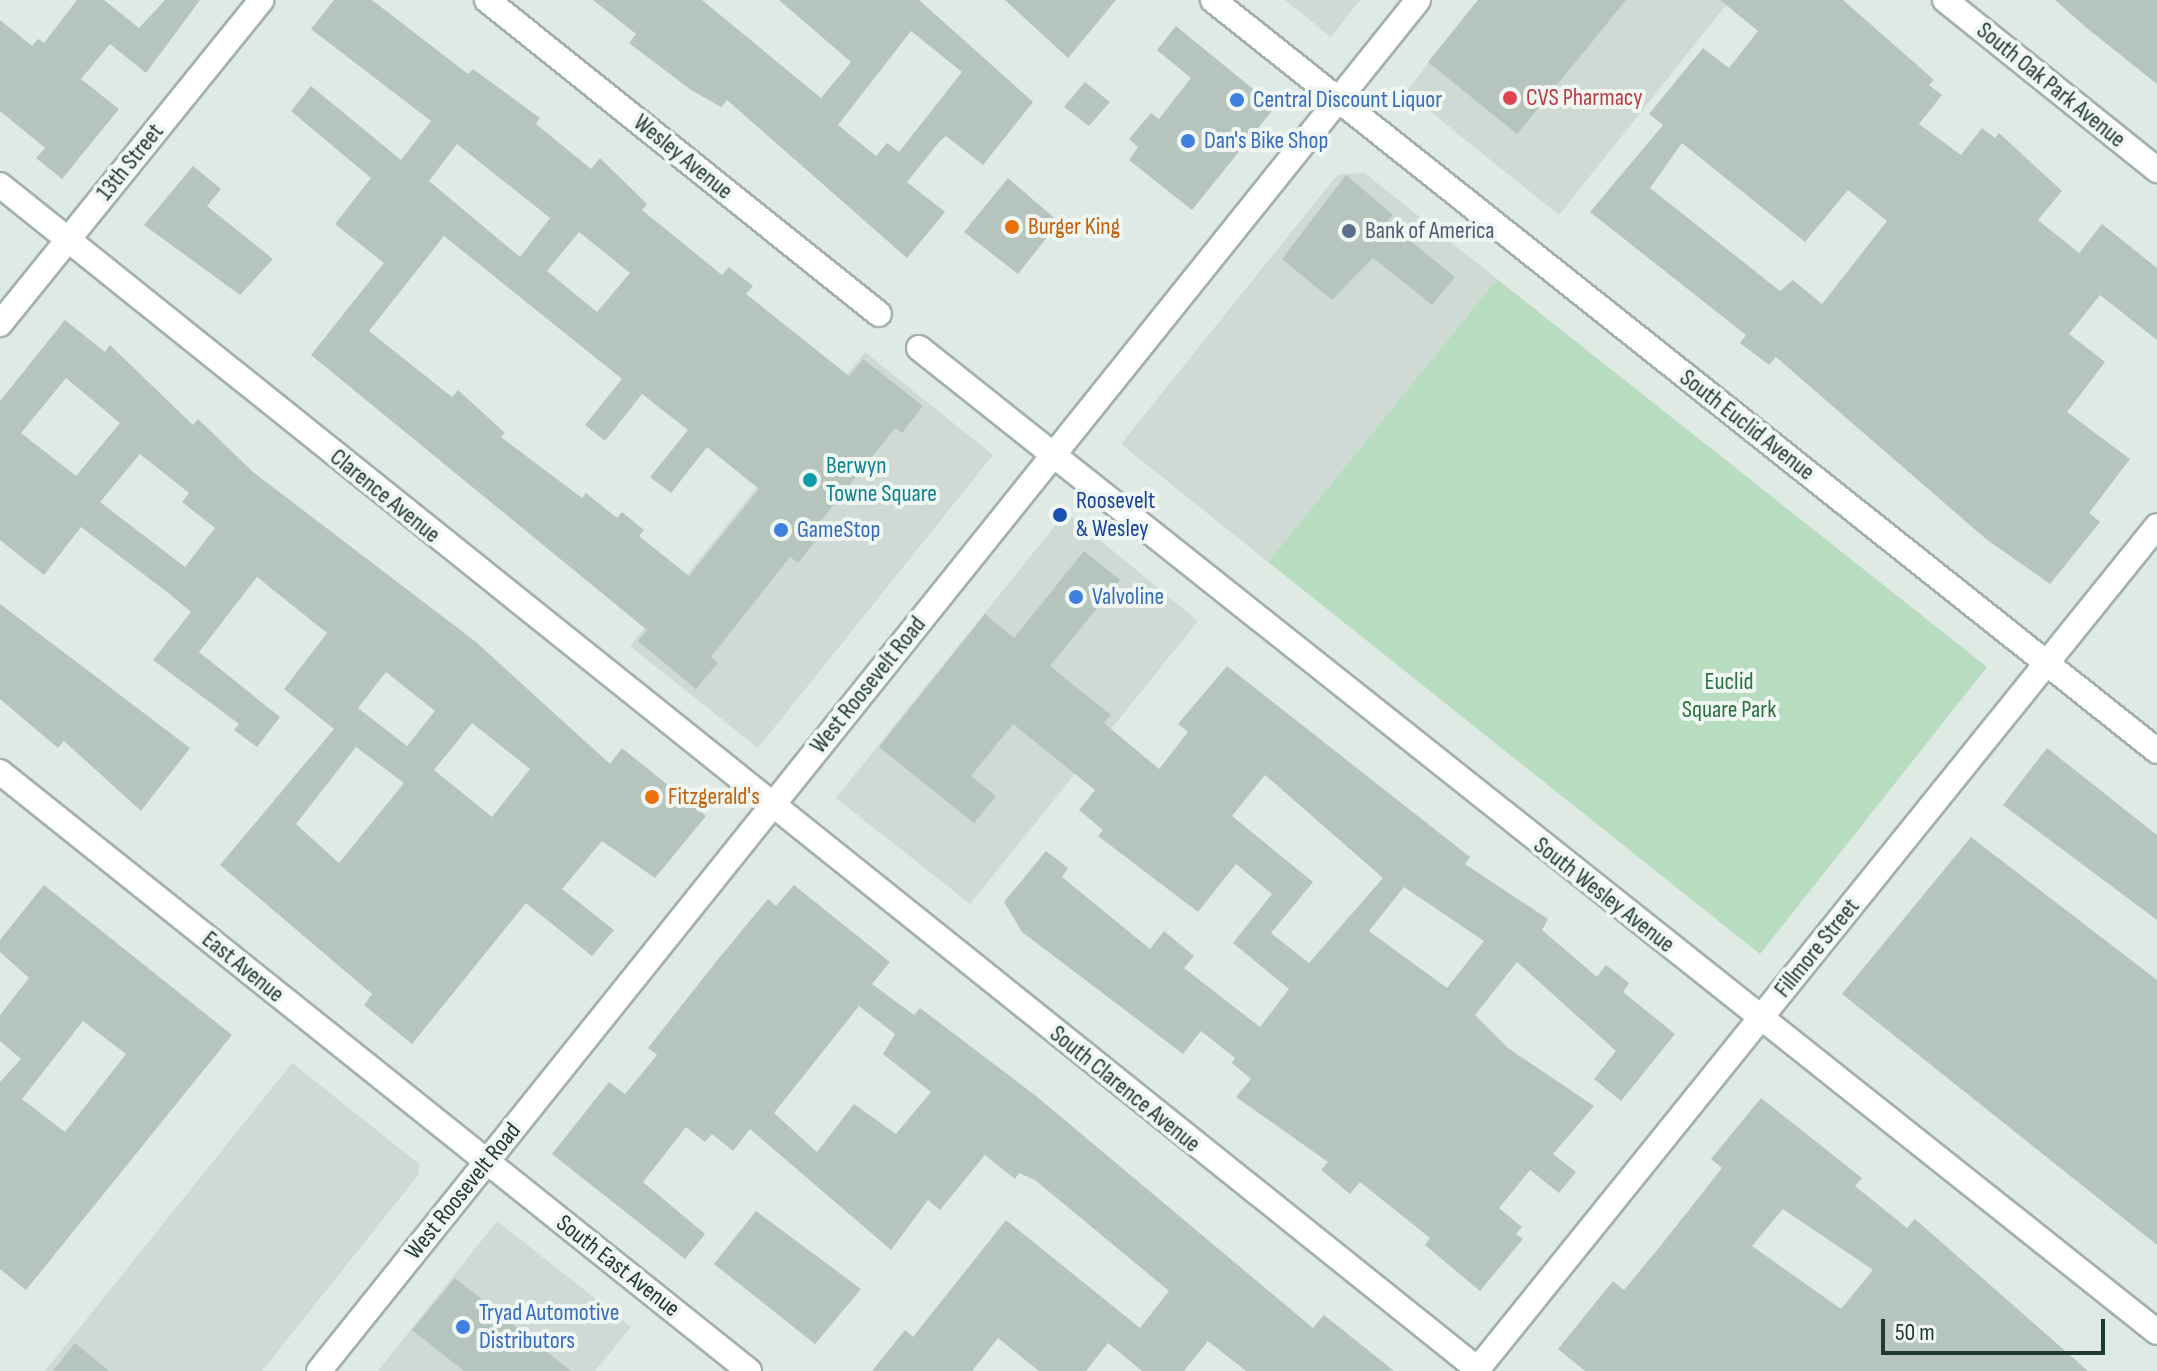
<!DOCTYPE html>
<style>
body{margin:0}
#map{position:relative;width:2157px;height:1371px;overflow:hidden;background:#dfeae5;font-family:"Sofia Sans Condensed",sans-serif}
div>[style]{position:absolute}
.built>*{inset:0;background:#cedad3}
.green>*{inset:0;background:#b8dcbf}
.building>*{inset:0;background:#b5c5bd}
.roads{filter:drop-shadow(2px 0 #a2b2ab) drop-shadow(-2px 0 #a2b2ab) drop-shadow(0 2px #a2b2ab) drop-shadow(0 -2px #a2b2ab)}
.street>*{height:24px;margin:-12px;padding:0 12px;transform-origin:12px;border-radius:12px;background:#fff}
.secondary>*{height:24px;margin:-12px;padding:0 12px;transform-origin:12px;border-radius:12px;background:#fff}
.dots>*{width:22px;height:22px;translate:-50% -50%;box-sizing:border-box;border:4px solid #f0f7f3;border-radius:50%}
span{translate:-50% -50%;white-space:nowrap;text-align:center;line-height:1.15;-webkit-text-stroke:8px #f0f7f3;paint-order:stroke}
.street-label{font-size:24px;color:#203a31}
.health-label{font-size:24px;color:#be3a42}
.left{translate:0 -50%;text-align:left}
.shop-label{font-size:24px;color:#366cbe}
.food-label{font-size:24px;color:#c56008}
.service-label{font-size:24px;color:#4e5e75}
.culture-label{font-size:24px;color:#0d838f}
.transit-label{font-size:24px;color:#164399}
.park-label{font-size:24px;color:#2b7140}
.scale{position:absolute;left:1881px;top:1319px;width:224px;height:36px;box-sizing:border-box;border:4px solid #203a31;border-top:0;padding-left:10px;font-size:24px;line-height:28px;white-space:nowrap;color:#203a31;-webkit-text-stroke:6px #f0f7f3;paint-order:stroke}
</style>
<div id="map">
<div class="built">
<i style="clip-path:polygon(1285px 0,1360px 0,1331px 37px)"></i>
<i style="clip-path:polygon(1478px 0,1730px 0,1559px 215px,1406px 92px)"></i>
<i style="clip-path:polygon(1365px 173px,1497px 279px,1268px 562px,1121px 444px,1338px 174px)"></i>
<i style="clip-path:polygon(865px 352px,993px 455px,758px 748px,630px 646px)"></i>
<i style="clip-path:polygon(1066px 512px,1198px 621px,970px 904px,836px 798px)"></i>
<i style="clip-path:polygon(292px 1063px,419px 1164px,419px 1174px,262px 1371px,45px 1371px)"></i>
<i style="clip-path:polygon(497px 1221px,631px 1327px,595px 1371px,378px 1371px)"></i>
</div>
<div class="green">
<i style="clip-path:polygon(1497px 279px,1987px 667px,1760px 954px,1268px 562px)"></i>
</div>
<div class="building">
<i style="clip-path:polygon(77px 0,104px 0,139px 28px,165px 0,200px 0,146px 73px,110px 44px,81px 79px,119px 109px,62px 179px,36px 158px,45px 148px,0 111px,0 20px,32px 46px,38px 39px,44px 43px)"></i>
<i style="clip-path:polygon(evenodd,334px 0,372px 0,468px 74px,473px 69px,540px 118px,536px 124px,591px 169px,600px 158px,647px 204px,642px 210px,722px 275px,729px 267px,753px 286px,746px 294px,849px 376px,863px 359px,923px 406px,902px 433px,895px 428px,816px 527px,822px 533px,798px 563px,790px 557px,711px 657px,718px 663px,696px 689px,638px 641px,647px 630px,311px 355px,384px 263px,335px 224px,371px 178px,291px 111px,311px 86px,401px 160px,431px 121px,311px 29px,334px 0,457px 144px,550px 218px,520px 257px,429px 181px,457px 144px,334px 0,579px 232px,630px 273px,597px 312px,547px 271px,579px 232px,334px 0,444px 236px,622px 379px,585px 425px,605px 441px,642px 394px,688px 430px,650px 477px,671px 493px,707px 447px,759px 489px,689px 576px,639px 536px,644px 530px,622px 512px,617px 518px,586px 493px,582px 498px,501px 437px,505px 433px,458px 390px,452px 397px,369px 331px,444px 236px)"></i>
<i style="clip-path:polygon(evenodd,593px 0,702px 0,821px 98px,851px 62px,779px 0,919px 0,1033px 102px,983px 165px,946px 136px,939px 142px,907px 182px,945px 212px,907px 258px,727px 100px,721px 107px,691px 90px,629px 43px,636px 34px,593px 0,911px 31px,962px 72px,899px 152px,887px 143px,876px 156px,838px 125px,911px 31px)"></i>
<i style="clip-path:polygon(1005px 0,1116px 0,1068px 58px)"></i>
<i style="clip-path:polygon(1478px 0,1626px 0,1517px 134px,1428px 62px)"></i>
<i style="clip-path:polygon(evenodd,1720px 0,1843px 0,1934px 80px,1929px 85px,1942px 95px,1919px 124px,1961px 155px,1982px 128px,1995px 138px,1999px 133px,2062px 191px,2038px 220px,2079px 253px,2102px 224px,2157px 268px,2157px 340px,2100px 295px,2069px 334px,2105px 362px,2067px 412px,2130px 459px,2089px 513px,2100px 522px,2050px 584px,1986px 539px,1776px 357px,1769px 365px,1740px 343px,1746px 335px,1590px 212px,1663px 125px,1649px 114px,1703px 48px,1729px 68px,1758px 31px,1720px 0,1682px 143px,1805px 242px,1848px 190px,1887px 221px,1822px 304px,1793px 280px,1780px 291px,1650px 188px,1682px 143px)"></i>
<i style="clip-path:polygon(2055px 0,2157px 0,2157px 84px,2088px 29px)"></i>
<i style="clip-path:polygon(1176px 26px,1275px 107px,1192px 210px,1129px 160px,1138px 147px,1129px 139px,1151px 113px,1159px 119px,1191px 78px,1157px 50px)"></i>
<i style="clip-path:polygon(1085px 82px,1110px 102px,1089px 126px,1064px 107px)"></i>
<i style="clip-path:polygon(193px 166px,221px 189px,207px 206px,273px 259px,240px 295px,144px 225px)"></i>
<i style="clip-path:polygon(1346px 175px,1393px 215px,1387px 222px,1455px 277px,1432px 305px,1373px 258px,1332px 300px,1282px 259px)"></i>
<i style="clip-path:polygon(1008px 178px,1059px 222px,1018px 274px,964px 232px)"></i>
<i style="clip-path:polygon(evenodd,65px 320px,105px 352px,110px 345px,193px 425px,198px 419px,253px 472px,476px 642px,610px 764px,622px 748px,706px 816px,655px 878px,602px 841px,562px 889px,614px 930px,592px 956px,526px 903px,412px 1044px,364px 1005px,372px 994px,220px 865px,334px 729px,284px 689px,327px 633px,257px 577px,199px 652px,280px 717px,257px 747px,234px 730px,239px 724px,153px 660px,191px 612px,167px 592px,81px 527px,44px 575px,0 540px,0 401px,65px 320px,66px 378px,120px 423px,76px 476px,21px 433px,66px 378px,65px 320px,140px 454px,189px 493px,182px 502px,215px 528px,185px 567px,100px 502px,140px 454px,65px 320px,386px 672px,435px 711px,407px 746px,358px 708px,386px 672px,65px 320px,472px 723px,530px 769px,492px 817px,434px 770px,472px 723px,65px 320px,356px 747px,404px 783px,339px 863px,296px 824px,356px 747px)"></i>
<i style="clip-path:polygon(evenodd,1084px 551px,1120px 580px,1050px 666px,1111px 715px,1104px 723px,1159px 769px,1188px 732px,1178px 724px,1227px 666px,1470px 857px,1465px 864px,1548px 919px,1542px 930px,1597px 977px,1606px 965px,1629px 983px,1623px 992px,1675px 1034px,1621px 1101px,1594px 1079px,1616px 1051px,1517px 962px,1475px 1015px,1508px 1048px,1594px 1106px,1553px 1154px,1576px 1172px,1559px 1193px,1530px 1170px,1499px 1208px,1522px 1227px,1516px 1234px,1523px 1239px,1480px 1291px,1425px 1245px,1430px 1238px,1360px 1182px,1350px 1194px,1321px 1170px,1328px 1162px,1236px 1097px,1251px 1079px,1232px 1063px,1235px 1058px,1201px 1031px,1183px 1054px,1022px 932px,1004px 902px,1046px 851px,1068px 868px,1062px 877px,1150px 949px,1164px 931px,1194px 956px,1184px 968px,1260px 1027px,1289px 989px,1233px 943px,1272px 894px,1236px 864px,1198px 912px,1098px 836px,1103px 830px,1079px 810px,1095px 790px,1013px 724px,971px 776px,996px 796px,974px 823px,879px 747px,985px 614px,1014px 638px,1084px 551px,1265px 775px,1383px 878px,1309px 963px,1271px 933px,1313px 882px,1232px 816px,1265px 775px,1084px 551px,1404px 887px,1484px 941px,1447px 988px,1369px 931px,1404px 887px)"></i>
<i style="clip-path:polygon(0 604px,190px 748px,141px 811px,64px 741px,58px 748px,0 699px)"></i>
<i style="clip-path:polygon(2047px 748px,2157px 835px,2157px 920px,2003px 805px)"></i>
<i style="clip-path:polygon(1971px 837px,2157px 980px,2157px 1245px,1842px 994px)"></i>
<i style="clip-path:polygon(evenodd,44px 885px,232px 1035px,26px 1290px,0 1269px,0 1082px,21px 1059px,0 1041px,0 1015px,29px 978px,0 952px,0 940px,44px 885px,83px 1021px,126px 1054px,65px 1132px,22px 1099px,83px 1021px)"></i>
<i style="clip-path:polygon(evenodd,794px 885px,890px 962px,872px 984px,914px 1015px,920px 1008px,1036px 1096px,1313px 1328px,1324px 1315px,1394px 1371px,1246px 1371px,1208px 1341px,1184px 1371px,1142px 1371px,1108px 1343px,1086px 1371px,1039px 1371px,998px 1338px,972px 1371px,872px 1371px,905px 1330px,913px 1337px,1006px 1220px,1140px 1328px,1169px 1291px,1035px 1180px,1019px 1173px,1015px 1179px,985px 1155px,940px 1210px,928px 1200px,891px 1250px,750px 1129px,733px 1151px,712px 1134px,705px 1142px,686px 1127px,643px 1182px,705px 1234px,685px 1259px,552px 1154px,609px 1082px,625px 1094px,657px 1055px,648px 1048px,715px 963px,768px 899px,776px 906px,794px 885px,859px 1006px,895px 1034px,883px 1054px,931px 1092px,896px 1134px,854px 1104px,817px 1152px,774px 1113px,859px 1006px)"></i>
<i style="clip-path:polygon(evenodd,1761px 1098px,1862px 1178px,1855px 1186px,1907px 1228px,1915px 1219px,2088px 1371px,1585px 1371px,1558px 1349px,1613px 1281px,1624px 1290px,1662px 1244px,1722px 1168px,1711px 1159px,1761px 1098px,1783px 1209px,1873px 1270px,1841px 1309px,1752px 1246px,1783px 1209px)"></i>
<i style="clip-path:polygon(756px 1211px,861px 1289px,815px 1344px,714px 1264px)"></i>
<i style="clip-path:polygon(455px 1278px,571px 1371px,464px 1371px,412px 1330px)"></i>
<i style="clip-path:polygon(75px 1343px,109px 1371px,53px 1371px)"></i>
</div>
<div class="roads">
<div class="street">
<i style="left:487px;top:0;width:502px;rotate:38.7deg"></i>
<i style="left:1213px;top:0;width:1206px;rotate:38.5deg"></i>
<i style="left:0;top:185px;width:1897px;rotate:38.71deg"></i>
<i style="left:0;top:324px;width:416px;rotate:-51.1deg"></i>
<i style="left:919px;top:348px;width:1581px;rotate:38.48deg"></i>
<i style="left:0;top:772px;width:959px;rotate:38.65deg"></i>
<i style="left:1476px;top:1371px;width:1085px;rotate:-51.13deg"></i>
</div>
<div class="secondary">
<i style="left:1945px;top:0;width:272px;rotate:38.7deg"></i>
<i style="left:319px;top:1371px;width:1757px;rotate:-51.28deg"></i>
</div>
</div>
<div class="dots">
<i style="left:1510px;top:98px;background:#e0444e"></i>
<i style="left:1237px;top:100px;background:#3f7fe0"></i>
<i style="left:1188px;top:141px;background:#3f7fe0"></i>
<i style="left:1012px;top:227px;background:#e8710a"></i>
<i style="left:1349px;top:231px;background:#5c6f8a"></i>
<i style="left:810px;top:480px;background:#0f9aa8"></i>
<i style="left:1060px;top:515px;background:#1a4fb4"></i>
<i style="left:781px;top:530px;background:#3f7fe0"></i>
<i style="left:1076px;top:597px;background:#3f7fe0"></i>
<i style="left:652px;top:797px;background:#e8710a"></i>
<i style="left:463px;top:1327px;background:#3f7fe0"></i>
</div>
<div class="street-label">
<span style="left:2051px;top:85px;rotate:39deg">South Oak Park Avenue</span>
<span style="left:683px;top:157px;rotate:39deg">Wesley Avenue</span>
<span style="left:130px;top:162px;rotate:-51deg">13th Street</span>
<span style="left:1747px;top:425px;rotate:38deg">South Euclid Avenue</span>
<span style="left:385px;top:496px;rotate:39deg">Clarence Avenue</span>
<span style="left:868px;top:685px;rotate:-51deg">West Roosevelt Road</span>
<span style="left:1604px;top:895px;rotate:38deg">South Wesley Avenue</span>
<span style="left:1817px;top:948px;rotate:-51deg">Fillmore Street</span>
<span style="left:243px;top:967px;rotate:39deg">East Avenue</span>
<span style="left:1125px;top:1089px;rotate:39deg">South Clarence Avenue</span>
<span style="left:463px;top:1191px;rotate:-51deg">West Roosevelt Road</span>
<span style="left:618px;top:1266px;rotate:38deg">South East Avenue</span>
</div>
<div class="health-label">
<span class="left" style="left:1526px;top:98px">CVS Pharmacy</span>
</div>
<div class="shop-label">
<span class="left" style="left:1253px;top:100px">Central Discount Liquor</span>
<span class="left" style="left:1204px;top:141px">Dan's Bike Shop</span>
<span class="left" style="left:797px;top:530px">GameStop</span>
<span class="left" style="left:1092px;top:597px">Valvoline</span>
<span class="left" style="left:479px;top:1327px">Tryad Automotive<br>Distributors</span>
</div>
<div class="food-label">
<span class="left" style="left:1028px;top:227px">Burger King</span>
<span class="left" style="left:668px;top:797px">Fitzgerald's</span>
</div>
<div class="service-label">
<span class="left" style="left:1365px;top:231px">Bank of America</span>
</div>
<div class="culture-label">
<span class="left" style="left:826px;top:480px">Berwyn<br>Towne Square</span>
</div>
<div class="transit-label">
<span class="left" style="left:1076px;top:515px">Roosevelt<br>&amp; Wesley</span>
</div>
<div class="park-label">
<span style="left:1729px;top:696px">Euclid<br>Square Park</span>
</div>
<div class="scale">50 m</div>
</div>
